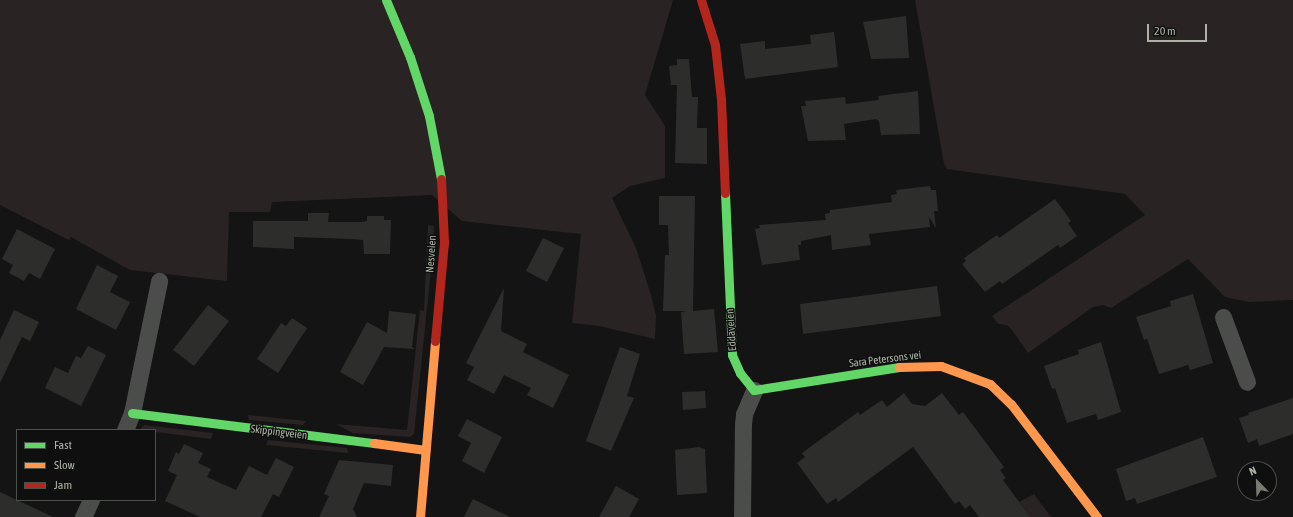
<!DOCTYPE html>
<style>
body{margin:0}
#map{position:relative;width:1293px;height:517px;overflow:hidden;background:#131413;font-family:"Asap Condensed",sans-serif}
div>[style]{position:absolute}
.green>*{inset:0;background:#292324}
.building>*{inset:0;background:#2d2e2c}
.street>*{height:17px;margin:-8.5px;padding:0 8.5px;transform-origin:8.5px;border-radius:8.5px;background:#4a4d49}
.fast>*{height:9px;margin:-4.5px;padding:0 4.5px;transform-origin:4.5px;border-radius:4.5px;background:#63d668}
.slow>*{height:9px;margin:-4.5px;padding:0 4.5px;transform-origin:4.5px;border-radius:4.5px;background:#ff974d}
.jam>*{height:9px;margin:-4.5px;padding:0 4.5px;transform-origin:4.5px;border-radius:4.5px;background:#b3261e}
span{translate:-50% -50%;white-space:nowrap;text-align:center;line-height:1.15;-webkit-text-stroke:3px #0e0f0e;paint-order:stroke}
.street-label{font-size:11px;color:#acb3a6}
.legend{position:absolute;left:16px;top:429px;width:140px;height:72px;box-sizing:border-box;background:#0e0f0e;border:1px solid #4d514b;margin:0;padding:5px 7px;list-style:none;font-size:12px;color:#acb3a6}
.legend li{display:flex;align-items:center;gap:8px;height:20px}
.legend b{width:20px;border:1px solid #4d514b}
.north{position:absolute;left:1237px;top:461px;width:40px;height:40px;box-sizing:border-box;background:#0e0f0e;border:1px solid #4d514b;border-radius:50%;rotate:337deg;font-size:11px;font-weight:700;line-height:16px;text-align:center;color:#acb3a6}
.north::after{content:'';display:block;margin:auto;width:14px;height:18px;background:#767b73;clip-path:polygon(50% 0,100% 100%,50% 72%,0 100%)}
.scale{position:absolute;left:1147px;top:24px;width:60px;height:18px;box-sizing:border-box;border:2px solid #acb3a6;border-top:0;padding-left:5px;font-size:12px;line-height:14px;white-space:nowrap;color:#acb3a6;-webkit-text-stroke:3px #0e0f0e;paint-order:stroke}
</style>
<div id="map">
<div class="green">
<i style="clip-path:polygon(0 0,673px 0,645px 95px,665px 126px,665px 178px,630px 186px,612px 198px,636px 248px,651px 295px,656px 316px,655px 339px,599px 326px,572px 323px,581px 234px,462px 221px,432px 195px,272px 202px,270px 212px,229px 212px,227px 281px,130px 270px,71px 237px,69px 240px,0 205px)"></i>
<i style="clip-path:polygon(915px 0,1293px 0,1293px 300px,1249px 302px,1225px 297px,1188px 259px,1111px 308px,1103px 305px,1093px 307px,1028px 353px,1012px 330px,1007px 325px,998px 324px,992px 316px,1145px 215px,1125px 194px,947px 169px,944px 164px)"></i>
<i style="clip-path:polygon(428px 225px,434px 226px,433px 251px,414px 434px,410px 437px,353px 433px,336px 424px,407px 430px,420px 310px,424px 311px)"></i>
<i style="clip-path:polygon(248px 415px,306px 421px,303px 425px,249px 420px)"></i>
<i style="clip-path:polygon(144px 425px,213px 433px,211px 439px,140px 430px)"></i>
<i style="clip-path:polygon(268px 440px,347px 448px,348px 453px,266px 445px)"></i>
<i style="clip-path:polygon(1034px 494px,1051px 517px,1030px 517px,1019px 502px)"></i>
</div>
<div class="building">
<i style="clip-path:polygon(906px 16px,909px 58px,871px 59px,863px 22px)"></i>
<i style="clip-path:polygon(834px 32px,838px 67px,745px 79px,740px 44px,765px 41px,765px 49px,811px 44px,810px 35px)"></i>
<i style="clip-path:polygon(677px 59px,689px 59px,692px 97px,698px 97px,697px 128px,707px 128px,707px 164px,675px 163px,677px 85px,671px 85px,669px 66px,677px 65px)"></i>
<i style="clip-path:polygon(918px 91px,920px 134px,881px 135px,879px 121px,876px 119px,844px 124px,846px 140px,808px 141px,801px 106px,806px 106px,805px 101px,845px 97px,846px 104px,879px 100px,878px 96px)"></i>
<i style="clip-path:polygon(930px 186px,931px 190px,936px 190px,938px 211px,934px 211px,936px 228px,929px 217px,930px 227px,869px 234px,871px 245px,832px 250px,831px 235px,801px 241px,801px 245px,798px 245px,800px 260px,762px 265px,755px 229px,760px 228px,759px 225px,826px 220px,825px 214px,830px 213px,830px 210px,892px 202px,891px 195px,897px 194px,896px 190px)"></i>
<i style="clip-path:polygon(659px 196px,695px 196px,693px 311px,714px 309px,718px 352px,684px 354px,681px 312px,687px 311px,663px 311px,665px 255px,669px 255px,668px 225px,659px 225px)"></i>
<i style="clip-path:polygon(1055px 199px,1071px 221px,1068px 223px,1077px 236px,1060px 248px,1058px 245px,1002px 284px,1000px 281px,985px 292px,962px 264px,966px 261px,964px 258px,997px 235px,999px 238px)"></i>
<i style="clip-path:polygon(308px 213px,329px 213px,328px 222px,362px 222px,367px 221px,367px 216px,384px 216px,384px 220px,391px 220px,390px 254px,364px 254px,363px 240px,352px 239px,294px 237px,294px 249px,253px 247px,253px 221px,308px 221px)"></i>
<i style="clip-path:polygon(17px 229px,55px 249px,40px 279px,29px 273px,24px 281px,9px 273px,13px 265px,2px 259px)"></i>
<i style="clip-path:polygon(543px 238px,564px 248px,547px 282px,526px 271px)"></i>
<i style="clip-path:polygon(97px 265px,118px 276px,110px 292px,130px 302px,116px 330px,76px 309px)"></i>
<i style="clip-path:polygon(937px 286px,941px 316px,803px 334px,800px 304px)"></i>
<i style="clip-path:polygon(504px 288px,501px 331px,527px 344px,523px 352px,569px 375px,553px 408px,527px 395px,531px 388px,504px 375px,494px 394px,467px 380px,474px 367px,466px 363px)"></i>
<i style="clip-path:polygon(1193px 294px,1213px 363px,1190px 370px,1188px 365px,1159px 374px,1147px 339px,1144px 340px,1136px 317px,1171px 306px,1170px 301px)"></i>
<i style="clip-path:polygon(208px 305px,229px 321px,194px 366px,173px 350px)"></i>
<i style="clip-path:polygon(14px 310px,39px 322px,30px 341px,22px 337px,0 383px,0 340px)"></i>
<i style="clip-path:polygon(389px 311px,416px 314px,412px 347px,415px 349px,384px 347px,363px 385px,340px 372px,367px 322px,387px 333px)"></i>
<i style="clip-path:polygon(292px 318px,307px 328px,278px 373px,257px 359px,281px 323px,286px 326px)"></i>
<i style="clip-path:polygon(1101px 342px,1121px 412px,1098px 420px,1096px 414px,1067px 423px,1055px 388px,1052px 389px,1044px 366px,1079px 354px,1078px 350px)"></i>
<i style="clip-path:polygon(88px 346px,106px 355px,81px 406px,45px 388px,55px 367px,68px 373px,76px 356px,81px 358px)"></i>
<i style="clip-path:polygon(620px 347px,640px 354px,627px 396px,634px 398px,611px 451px,586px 441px)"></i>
<i style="clip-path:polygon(705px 391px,706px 408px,683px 410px,682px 392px)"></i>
<i style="clip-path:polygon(904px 393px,912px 404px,925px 406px,942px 393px,959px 415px,963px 412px,1004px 467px,1000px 470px,1006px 478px,1003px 480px,1030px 517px,979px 517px,970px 505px,965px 509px,959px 501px,955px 504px,913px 447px,838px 502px,836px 498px,827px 504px,797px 463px,805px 457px,802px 453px,858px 412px,860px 415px,882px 400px,887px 407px)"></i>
<i style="clip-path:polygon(1293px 398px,1293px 434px,1259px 446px,1257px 439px,1248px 443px,1239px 418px,1249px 415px,1248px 413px)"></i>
<i style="clip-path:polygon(467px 419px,502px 437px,484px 473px,462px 461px,471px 443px,458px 436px)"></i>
<i style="clip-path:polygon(1203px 437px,1217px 477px,1137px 504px,1135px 498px,1126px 501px,1116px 469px)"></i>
<i style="clip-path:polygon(184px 444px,203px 453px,198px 463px,211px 469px,207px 477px,236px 490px,249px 466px,267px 475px,276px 458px,294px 467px,279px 497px,273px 494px,261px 517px,200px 517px,165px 501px,177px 475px,168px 471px,176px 452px,179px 454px)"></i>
<i style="clip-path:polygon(699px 447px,705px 449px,707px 493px,677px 495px,675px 450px)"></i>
<i style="clip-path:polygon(339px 460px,393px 465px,391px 486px,364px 483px,353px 509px,357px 517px,319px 517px,329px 496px,324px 494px)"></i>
<i style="clip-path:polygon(616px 486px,639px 499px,629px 517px,599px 517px)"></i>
<i style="clip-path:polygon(0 492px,53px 517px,0 517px)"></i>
<i style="clip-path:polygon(473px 499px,510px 517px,464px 517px)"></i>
</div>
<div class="street">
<i style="left:1223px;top:317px;width:69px;rotate:69.7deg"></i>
<i style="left:125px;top:430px;width:18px;rotate:-68deg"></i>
<i style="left:132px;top:413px;width:135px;rotate:-78.4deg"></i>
<i style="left:83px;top:517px;width:19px;rotate:-65deg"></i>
<i style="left:742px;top:517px;width:93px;rotate:-89.4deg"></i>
<i style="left:743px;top:424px;width:10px;rotate:-84deg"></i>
<i style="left:744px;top:414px;width:26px;rotate:-67deg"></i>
</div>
<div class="fast">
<i style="left:386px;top:0;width:62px;rotate:67.2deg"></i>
<i style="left:410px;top:57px;width:62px;rotate:72.1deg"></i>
<i style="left:429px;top:116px;width:64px;rotate:79.2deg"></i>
<i style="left:725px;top:193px;width:162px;rotate:87.5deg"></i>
<i style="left:732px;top:355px;width:20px;rotate:66deg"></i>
<i style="left:740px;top:373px;width:22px;rotate:51deg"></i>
<i style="left:754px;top:390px;width:147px;rotate:-9deg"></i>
<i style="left:132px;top:413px;width:244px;rotate:7.1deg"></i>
</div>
<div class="slow">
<i style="left:899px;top:367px;width:42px;rotate:-1.4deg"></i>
<i style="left:941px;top:366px;width:52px;rotate:20.2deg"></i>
<i style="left:990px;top:384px;width:29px;rotate:44deg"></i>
<i style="left:1011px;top:404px;width:142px;rotate:52.7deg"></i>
<i style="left:374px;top:443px;width:52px;rotate:7.7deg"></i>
<i style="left:420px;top:517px;width:177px;rotate:-85.1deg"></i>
</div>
<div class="jam">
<i style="left:701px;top:0;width:47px;rotate:72.7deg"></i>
<i style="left:715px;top:45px;width:54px;rotate:83.7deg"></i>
<i style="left:721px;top:99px;width:94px;rotate:87.6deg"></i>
<i style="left:435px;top:341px;width:99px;rotate:-84.8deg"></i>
<i style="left:444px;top:242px;width:63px;rotate:-92.7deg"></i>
</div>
<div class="street-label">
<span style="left:431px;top:254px;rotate:-86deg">Nesveien</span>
<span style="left:731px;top:330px;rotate:-94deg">Eddaveien</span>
<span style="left:885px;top:359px;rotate:-7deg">Sara Petersons vei</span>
<span style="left:279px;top:432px;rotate:7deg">Skippingveien</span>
</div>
<ul class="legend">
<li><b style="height:5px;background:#63d668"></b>Fast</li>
<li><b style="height:5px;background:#ff974d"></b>Slow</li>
<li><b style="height:5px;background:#b3261e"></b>Jam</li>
</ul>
<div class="north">N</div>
<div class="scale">20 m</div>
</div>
